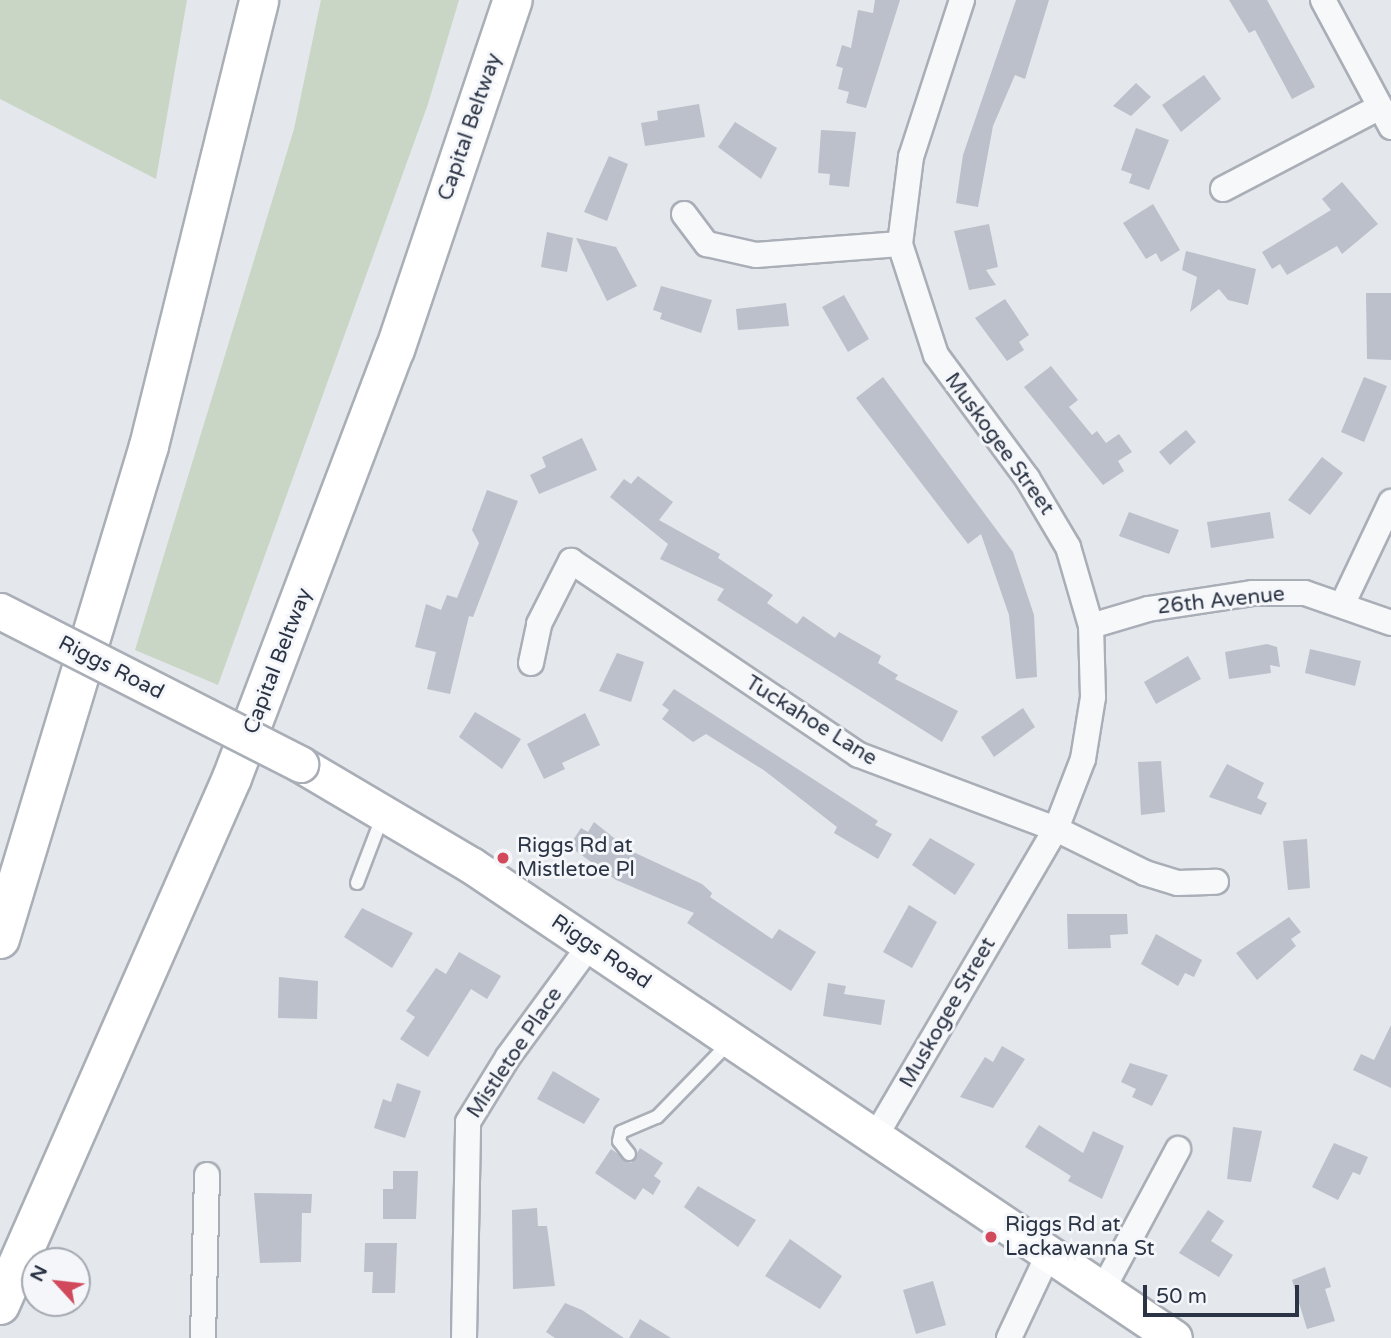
<!DOCTYPE html>
<style>
body{margin:0}
#map{position:relative;width:1391px;height:1338px;overflow:hidden;background:#e4e7ec;font-family:"Varela Round",sans-serif}
div>[style]{position:absolute}
.green>*{inset:0;background:#c9d6c5}
.building>*{inset:0;background:#bbc0ca}
.roads{filter:drop-shadow(2px 0 #a9aeb7) drop-shadow(-2px 0 #a9aeb7) drop-shadow(0 2px #a9aeb7) drop-shadow(0 -2px #a9aeb7)}
.service>*{height:12px;margin:-6px;padding:0 6px;transform-origin:6px;border-radius:6px;background:#f7f8fa}
.minor>*{height:24px;margin:-12px;padding:0 12px;transform-origin:12px;border-radius:12px;background:#f7f8fa}
.secondary>*{height:35px;margin:-17.5px;padding:0 17.5px;transform-origin:17.5px;border-radius:17.5px;background:#fff}
.motorway>*{height:38px;margin:-19px;padding:0 19px;transform-origin:19px;border-radius:19px;background:#fff}
.bridges{filter:drop-shadow(2px 0 #a9aeb7) drop-shadow(-2px 0 #a9aeb7) drop-shadow(0 2px #a9aeb7) drop-shadow(0 -2px #a9aeb7)}
.secondary-bridge>*{height:35px;margin:-17.5px;padding:0 17.5px;transform-origin:17.5px;border-radius:17.5px;background:#fff}
.dots>*{width:19px;height:19px;translate:-50% -50%;box-sizing:border-box;border:4px solid #f4f6f9;border-radius:50%}
span{translate:-50% -50%;white-space:nowrap;text-align:center;line-height:1.15;-webkit-text-stroke:6px #f4f6f9;paint-order:stroke}
.street-label{font-size:21px;color:#2b3445}
.poi-label{font-size:21px;color:#2b3445}
.left{translate:0 -50%;text-align:left}
.north{position:absolute;left:21px;top:1247px;width:70px;height:70px;box-sizing:border-box;background:#f4f6f9;border:2px solid #a4a8b1;border-radius:50%;rotate:297deg;font-size:19px;font-weight:700;line-height:28px;text-align:center;color:#2b3445}
.north::after{content:'';display:block;margin:auto;width:24px;height:32px;background:#d1495b;clip-path:polygon(50% 0,100% 100%,50% 72%,0 100%)}
.scale{position:absolute;left:1143px;top:1285px;width:156px;height:32px;box-sizing:border-box;border:4px solid #2b3445;border-top:0;padding-left:9px;font-size:21px;line-height:24px;white-space:nowrap;color:#2b3445;-webkit-text-stroke:5px #f4f6f9;paint-order:stroke}
</style>
<div id="map">
<div class="green">
<i style="clip-path:polygon(0 0,187px 0,156px 179px,0 99px)"></i>
<i style="clip-path:polygon(321px 0,459px 0,428px 104px,218px 685px,135px 650px,294px 129px)"></i>
</div>
<div class="building">
<i style="clip-path:polygon(875px 0,900px 0,866px 108px,846px 103px,849px 92px,838px 89px,843px 68px,836px 66px,842px 45px,851px 48px,858px 10px,873px 13px)"></i>
<i style="clip-path:polygon(1016px 0,1049px 0,1025px 79px,1015px 75px,993px 126px,978px 207px,956px 203px,963px 155px)"></i>
<i style="clip-path:polygon(1229px 0,1267px 0,1315px 87px,1292px 99px,1255px 30px,1249px 33px)"></i>
<i style="clip-path:polygon(1204px 75px,1221px 99px,1181px 132px,1162px 105px)"></i>
<i style="clip-path:polygon(1136px 83px,1151px 97px,1131px 116px,1113px 106px)"></i>
<i style="clip-path:polygon(699px 104px,705px 137px,645px 146px,641px 123px,658px 120px,657px 111px)"></i>
<i style="clip-path:polygon(735px 122px,777px 148px,761px 179px,718px 147px)"></i>
<i style="clip-path:polygon(1136px 128px,1169px 140px,1149px 190px,1129px 183px,1132px 174px,1121px 170px)"></i>
<i style="clip-path:polygon(821px 130px,856px 132px,849px 187px,829px 185px,830px 174px,818px 173px)"></i>
<i style="clip-path:polygon(609px 156px,628px 164px,607px 221px,584px 212px)"></i>
<i style="clip-path:polygon(1342px 182px,1378px 224px,1342px 254px,1337px 246px,1287px 275px,1280px 264px,1272px 269px,1262px 252px,1331px 210px,1322px 199px)"></i>
<i style="clip-path:polygon(1153px 204px,1180px 250px,1161px 262px,1156px 253px,1146px 259px,1123px 223px)"></i>
<i style="clip-path:polygon(989px 224px,998px 267px,986px 270px,996px 285px,969px 290px,954px 231px)"></i>
<i style="clip-path:polygon(547px 232px,573px 238px,567px 272px,541px 267px)"></i>
<i style="clip-path:polygon(576px 238px,616px 247px,637px 286px,607px 301px)"></i>
<i style="clip-path:polygon(1186px 251px,1256px 269px,1248px 305px,1228px 300px,1219px 289px,1190px 312px,1197px 277px,1182px 270px)"></i>
<i style="clip-path:polygon(661px 286px,712px 300px,701px 333px,660px 319px,662px 313px,653px 310px)"></i>
<i style="clip-path:polygon(1366px 293px,1391px 293px,1391px 360px,1367px 359px)"></i>
<i style="clip-path:polygon(844px 295px,869px 339px,848px 352px,822px 307px)"></i>
<i style="clip-path:polygon(1005px 299px,1029px 335px,1019px 342px,1024px 350px,1007px 361px,975px 318px)"></i>
<i style="clip-path:polygon(786px 303px,789px 326px,738px 330px,736px 309px)"></i>
<i style="clip-path:polygon(1051px 366px,1078px 400px,1069px 407px,1092px 435px,1097px 431px,1106px 443px,1119px 434px,1132px 452px,1118px 461px,1124px 471px,1103px 485px,1024px 387px)"></i>
<i style="clip-path:polygon(883px 377px,1013px 552px,1034px 615px,1037px 677px,1016px 679px,1009px 615px,981px 534px,968px 544px,856px 398px)"></i>
<i style="clip-path:polygon(1364px 377px,1387px 386px,1364px 442px,1341px 432px)"></i>
<i style="clip-path:polygon(1186px 430px,1196px 442px,1170px 465px,1159px 452px)"></i>
<i style="clip-path:polygon(582px 438px,597px 470px,539px 494px,530px 475px,546px 467px,542px 457px)"></i>
<i style="clip-path:polygon(1322px 457px,1343px 473px,1310px 515px,1288px 500px)"></i>
<i style="clip-path:polygon(638px 476px,673px 502px,659px 520px,720px 554px,718px 558px,773px 595px,767px 603px,797px 624px,803px 616px,835px 638px,839px 632px,881px 656px,878px 663px,898px 675px,895px 679px,958px 711px,942px 742px,717px 600px,724px 589px,660px 559px,668px 544px,610px 497px,624px 479px,631px 484px)"></i>
<i style="clip-path:polygon(487px 490px,518px 501px,473px 617px,469px 616px,450px 694px,427px 689px,436px 652px,415px 647px,426px 604px,441px 610px,447px 595px,457px 598px,479px 543px,472px 530px)"></i>
<i style="clip-path:polygon(1129px 512px,1179px 530px,1169px 554px,1119px 536px)"></i>
<i style="clip-path:polygon(1270px 512px,1274px 538px,1211px 548px,1207px 522px)"></i>
<i style="clip-path:polygon(1267px 644px,1277px 647px,1280px 667px,1270px 665px,1271px 673px,1229px 679px,1225px 652px)"></i>
<i style="clip-path:polygon(1310px 649px,1361px 661px,1355px 686px,1305px 673px)"></i>
<i style="clip-path:polygon(617px 653px,644px 662px,631px 702px,599px 691px)"></i>
<i style="clip-path:polygon(1188px 656px,1201px 679px,1156px 704px,1144px 682px)"></i>
<i style="clip-path:polygon(674px 689px,878px 821px,875px 825px,892px 834px,878px 859px,834px 833px,837px 827px,765px 771px,706px 734px,693px 742px,662px 719px,669px 710px,662px 705px)"></i>
<i style="clip-path:polygon(1023px 708px,1035px 727px,994px 757px,981px 737px)"></i>
<i style="clip-path:polygon(475px 712px,521px 739px,502px 769px,459px 737px)"></i>
<i style="clip-path:polygon(585px 713px,600px 745px,562px 763px,565px 769px,544px 779px,527px 744px)"></i>
<i style="clip-path:polygon(1161px 761px,1165px 812px,1141px 815px,1138px 762px)"></i>
<i style="clip-path:polygon(1227px 764px,1264px 783px,1257px 798px,1267px 803px,1261px 815px,1209px 797px)"></i>
<i style="clip-path:polygon(594px 822px,629px 850px,702px 884px,712px 893px,710px 897px,772px 939px,779px 929px,816px 952px,791px 991px,687px 923px,694px 913px,616px 880px,569px 846px,581px 828px,588px 832px)"></i>
<i style="clip-path:polygon(930px 838px,975px 864px,955px 895px,912px 865px)"></i>
<i style="clip-path:polygon(1307px 839px,1310px 888px,1288px 890px,1283px 841px)"></i>
<i style="clip-path:polygon(909px 905px,937px 922px,912px 968px,883px 952px)"></i>
<i style="clip-path:polygon(362px 908px,413px 933px,392px 968px,344px 937px)"></i>
<i style="clip-path:polygon(1067px 914px,1127px 914px,1128px 934px,1110px 935px,1111px 948px,1068px 949px)"></i>
<i style="clip-path:polygon(1289px 917px,1301px 932px,1291px 939px,1296px 946px,1257px 980px,1236px 953px)"></i>
<i style="clip-path:polygon(1156px 934px,1202px 960px,1194px 977px,1185px 973px,1178px 986px,1141px 964px)"></i>
<i style="clip-path:polygon(459px 952px,501px 976px,487px 999px,471px 989px,428px 1057px,400px 1039px,415px 1017px,406px 1011px,436px 968px,446px 974px)"></i>
<i style="clip-path:polygon(279px 977px,318px 981px,317px 1019px,278px 1018px)"></i>
<i style="clip-path:polygon(828px 983px,846px 986px,844px 994px,885px 1000px,881px 1025px,823px 1016px)"></i>
<i style="clip-path:polygon(1391px 1025px,1391px 1088px,1353px 1070px,1361px 1054px,1374px 1060px)"></i>
<i style="clip-path:polygon(1002px 1046px,1025px 1059px,993px 1108px,960px 1097px,985px 1057px,993px 1062px)"></i>
<i style="clip-path:polygon(1130px 1063px,1168px 1075px,1152px 1106px,1132px 1097px,1136px 1089px,1121px 1082px)"></i>
<i style="clip-path:polygon(553px 1071px,600px 1099px,584px 1124px,537px 1099px)"></i>
<i style="clip-path:polygon(397px 1083px,421px 1091px,405px 1138px,374px 1128px,383px 1099px,391px 1102px)"></i>
<i style="clip-path:polygon(1039px 1125px,1083px 1153px,1093px 1131px,1124px 1146px,1102px 1199px,1068px 1181px,1071px 1176px,1025px 1147px)"></i>
<i style="clip-path:polygon(1233px 1127px,1262px 1131px,1251px 1182px,1227px 1179px)"></i>
<i style="clip-path:polygon(1334px 1143px,1368px 1157px,1360px 1175px,1353px 1172px,1338px 1200px,1312px 1187px)"></i>
<i style="clip-path:polygon(640px 1148px,663px 1163px,654px 1176px,661px 1181px,653px 1195px,643px 1188px,635px 1200px,595px 1173px,611px 1149px,631px 1163px)"></i>
<i style="clip-path:polygon(393px 1171px,418px 1171px,416px 1219px,383px 1219px,383px 1189px,393px 1189px)"></i>
<i style="clip-path:polygon(698px 1186px,756px 1220px,738px 1247px,684px 1207px)"></i>
<i style="clip-path:polygon(254px 1193px,312px 1194px,311px 1213px,302px 1213px,301px 1262px,260px 1263px)"></i>
<i style="clip-path:polygon(537px 1208px,538px 1226px,547px 1226px,555px 1286px,513px 1289px,512px 1210px)"></i>
<i style="clip-path:polygon(1208px 1210px,1224px 1221px,1211px 1241px,1233px 1255px,1219px 1277px,1179px 1253px)"></i>
<i style="clip-path:polygon(790px 1239px,842px 1276px,820px 1309px,765px 1276px)"></i>
<i style="clip-path:polygon(365px 1243px,397px 1243px,395px 1293px,372px 1293px,373px 1272px,364px 1272px)"></i>
<i style="clip-path:polygon(1325px 1267px,1331px 1287px,1325px 1289px,1335px 1321px,1307px 1329px,1292px 1280px)"></i>
<i style="clip-path:polygon(933px 1281px,946px 1325px,916px 1334px,903px 1290px)"></i>
<i style="clip-path:polygon(565px 1303px,582px 1310px,624px 1338px,555px 1338px,546px 1332px)"></i>
<i style="clip-path:polygon(640px 1319px,671px 1338px,629px 1338px)"></i>
</div>
<div class="roads">
<div class="service">
<i style="left:357px;top:883px;width:73px;rotate:-69.1deg"></i>
<i style="left:629px;top:1154px;width:16px;rotate:-128deg"></i>
<i style="left:619px;top:1141px;width:9px;rotate:-77deg"></i>
<i style="left:621px;top:1132px;width:39px;rotate:-23deg"></i>
<i style="left:657px;top:1117px;width:106px;rotate:-45.8deg"></i>
</div>
<div class="minor">
<i style="left:1323px;top:0;width:144px;rotate:61.8deg"></i>
<i style="left:1223px;top:189px;width:177px;rotate:-27.6deg"></i>
<i style="left:684px;top:214px;width:38px;rotate:53deg"></i>
<i style="left:707px;top:244px;width:50px;rotate:12.7deg"></i>
<i style="left:756px;top:255px;width:144px;rotate:-4.4deg"></i>
<i style="left:1343px;top:603px;width:112px;rotate:-64.6deg"></i>
<i style="left:1091px;top:626px;width:59px;rotate:-16.6deg"></i>
<i style="left:1148px;top:609px;width:105px;rotate:-8.7deg"></i>
<i style="left:1252px;top:593px;width:53px"></i>
<i style="left:1305px;top:593px;width:91px;rotate:19.2deg"></i>
<i style="left:531px;top:663px;width:40px;rotate:-78deg"></i>
<i style="left:539px;top:624px;width:71px;rotate:-63.1deg"></i>
<i style="left:571px;top:561px;width:347px;rotate:34deg"></i>
<i style="left:859px;top:755px;width:210px;rotate:20.6deg"></i>
<i style="left:1056px;top:829px;width:99px;rotate:26.3deg"></i>
<i style="left:1145px;top:873px;width:34px;rotate:17deg"></i>
<i style="left:1178px;top:883px;width:38px;rotate:-2deg"></i>
<i style="left:875px;top:1137px;width:357px;rotate:-59.6deg"></i>
<i style="left:1056px;top:829px;width:75px;rotate:-68.9deg"></i>
<i style="left:1083px;top:759px;width:63px;rotate:-80.8deg"></i>
<i style="left:1093px;top:697px;width:71px;rotate:-91.6deg"></i>
<i style="left:1091px;top:626px;width:82px;rotate:-106.2deg"></i>
<i style="left:1068px;top:547px;width:80px;rotate:-120.7deg"></i>
<i style="left:1027px;top:478px;width:153px;rotate:-126.5deg"></i>
<i style="left:936px;top:355px;width:117px;rotate:-108deg"></i>
<i style="left:900px;top:244px;width:88px;rotate:-82.8deg"></i>
<i style="left:911px;top:157px;width:165px;rotate:-72deg"></i>
<i style="left:1103px;top:1289px;width:159px;rotate:-61.8deg"></i>
<i style="left:203px;top:1338px;width:163px;rotate:-88.6deg"></i>
<i style="left:464px;top:1338px;width:216px;rotate:-88.9deg"></i>
<i style="left:468px;top:1122px;width:76px;rotate:-58.4deg"></i>
<i style="left:508px;top:1057px;width:139px;rotate:-53.8deg"></i>
<i style="left:1009px;top:1338px;width:94px;rotate:-64.8deg"></i>
</div>
<div class="secondary">
<i style="left:300px;top:764px;width:199px;rotate:30.6deg"></i>
<i style="left:471px;top:865px;width:847px;rotate:33.93deg"></i>
</div>
<div class="motorway">
<i style="left:0;top:939px;width:515px;rotate:-73.18deg"></i>
<i style="left:149px;top:446px;width:459px;rotate:-76.1deg"></i>
<i style="left:0;top:1305px;width:576px;rotate:-66.24deg"></i>
<i style="left:232px;top:778px;width:458px;rotate:-69.2deg"></i>
<i style="left:395px;top:350px;width:369px;rotate:-71.4deg"></i>
</div>
</div>
<div class="bridges">
<div class="secondary-bridge">
<i style="left:0;top:611px;width:337px;rotate:27deg"></i>
</div>
</div>
<div class="dots">
<i style="left:503px;top:858px;background:#d1495b"></i>
<i style="left:991px;top:1237px;background:#d1495b"></i>
</div>
<div class="street-label">
<span style="left:470px;top:127px;rotate:-71deg">Capital Beltway</span>
<span style="left:999px;top:444px;rotate:54deg">Muskogee Street</span>
<span style="left:1221px;top:601px;rotate:-6deg">26th Avenue</span>
<span style="left:278px;top:661px;rotate:-69deg">Capital Beltway</span>
<span style="left:111px;top:668px;rotate:27deg">Riggs Road</span>
<span style="left:811px;top:721px;rotate:32deg">Tuckahoe Lane</span>
<span style="left:601px;top:952px;rotate:34deg">Riggs Road</span>
<span style="left:948px;top:1013px;rotate:-60deg">Muskogee Street</span>
<span style="left:515px;top:1053px;rotate:-56deg">Mistletoe Place</span>
</div>
<div class="poi-label">
<span class="left" style="left:517px;top:858px">Riggs Rd at<br>Mistletoe Pl</span>
<span class="left" style="left:1005px;top:1237px">Riggs Rd at<br>Lackawanna St</span>
</div>
<div class="north">N</div>
<div class="scale">50 m</div>
</div>
